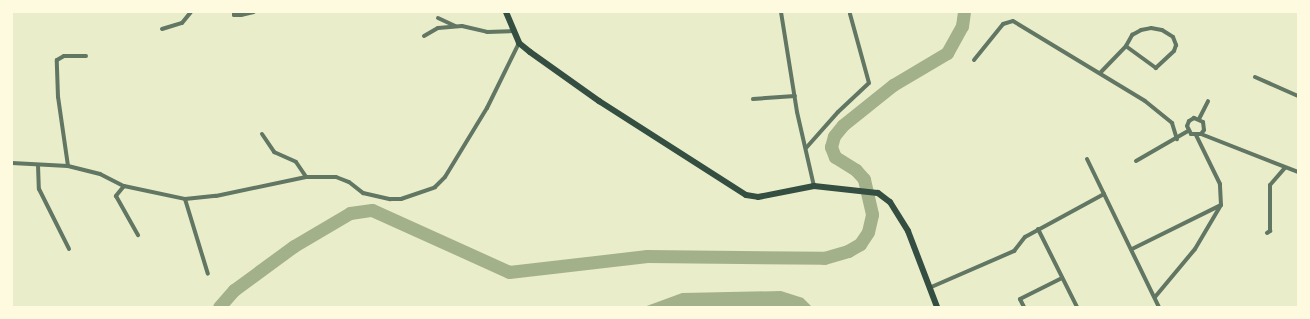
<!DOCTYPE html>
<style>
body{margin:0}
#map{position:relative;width:1310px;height:319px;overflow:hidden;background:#e9edc9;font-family:"Work Sans",sans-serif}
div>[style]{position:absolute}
.water>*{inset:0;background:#a3b18a}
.river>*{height:13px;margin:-6.5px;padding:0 6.5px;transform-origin:6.5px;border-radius:6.5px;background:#a3b18a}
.minor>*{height:4px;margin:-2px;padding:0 2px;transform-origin:2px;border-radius:2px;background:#617663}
.secondary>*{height:6px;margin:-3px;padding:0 3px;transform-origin:3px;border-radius:3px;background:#344e41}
span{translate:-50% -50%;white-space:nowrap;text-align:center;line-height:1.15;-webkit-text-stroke:3px #fefae0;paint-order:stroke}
.frame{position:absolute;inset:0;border:13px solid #fefae0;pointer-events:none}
</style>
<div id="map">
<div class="water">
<i style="clip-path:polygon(781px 291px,803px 298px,812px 307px,644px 307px,682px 293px)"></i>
</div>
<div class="river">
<i style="left:219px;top:307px;width:23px;rotate:-49deg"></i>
<i style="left:234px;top:290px;width:74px;rotate:-36.3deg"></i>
<i style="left:294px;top:246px;width:65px;rotate:-30.5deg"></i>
<i style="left:350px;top:213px;width:22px;rotate:-8deg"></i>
<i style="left:372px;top:210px;width:150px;rotate:24.3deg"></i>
<i style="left:509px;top:272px;width:139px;rotate:-6.6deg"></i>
<i style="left:647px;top:256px;width:177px;rotate:0.6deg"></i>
<i style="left:824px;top:258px;width:25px;rotate:-16deg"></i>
<i style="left:848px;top:251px;width:14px;rotate:-30deg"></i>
<i style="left:860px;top:244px;width:14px;rotate:-56deg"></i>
<i style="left:868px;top:232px;width:18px;rotate:-77deg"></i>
<i style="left:872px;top:214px;width:36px;rotate:-103deg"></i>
<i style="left:864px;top:179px;width:12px;rotate:-132deg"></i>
<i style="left:856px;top:170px;width:25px;rotate:-148deg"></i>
<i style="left:835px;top:157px;width:11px;rotate:-112deg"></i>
<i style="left:831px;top:147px;width:11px;rotate:-75deg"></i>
<i style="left:834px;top:136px;width:14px;rotate:-51deg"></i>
<i style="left:843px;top:125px;width:64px;rotate:-38.7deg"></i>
<i style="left:893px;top:85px;width:63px;rotate:-30.7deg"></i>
<i style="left:947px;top:53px;width:31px;rotate:-61deg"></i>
<i style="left:962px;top:26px;width:14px;rotate:-82deg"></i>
</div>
<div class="minor">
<i style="left:234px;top:12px;width:3px;rotate:90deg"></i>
<i style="left:234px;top:15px;width:7px"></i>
<i style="left:241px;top:15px;width:13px;rotate:-13deg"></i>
<i style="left:781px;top:12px;width:101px;rotate:80.9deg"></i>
<i style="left:797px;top:112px;width:76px;rotate:77.1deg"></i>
<i style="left:438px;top:18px;width:19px;rotate:25deg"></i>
<i style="left:162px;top:29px;width:21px;rotate:-17deg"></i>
<i style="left:182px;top:23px;width:14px;rotate:-51deg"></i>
<i style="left:424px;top:36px;width:16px;rotate:-30deg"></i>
<i style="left:438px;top:28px;width:24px;rotate:-5deg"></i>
<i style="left:462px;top:26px;width:26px;rotate:13deg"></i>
<i style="left:487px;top:32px;width:27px;rotate:-2deg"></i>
<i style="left:974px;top:60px;width:46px;rotate:-51.1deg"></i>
<i style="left:1003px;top:24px;width:10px;rotate:-17deg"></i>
<i style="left:1013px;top:21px;width:154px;rotate:31.2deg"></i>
<i style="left:1145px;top:101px;width:35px;rotate:39deg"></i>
<i style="left:1172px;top:123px;width:17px;rotate:73deg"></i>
<i style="left:1101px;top:72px;width:36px;rotate:-46deg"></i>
<i style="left:1126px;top:46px;width:13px;rotate:-61deg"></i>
<i style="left:1132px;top:35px;width:10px;rotate:-29deg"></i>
<i style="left:1141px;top:30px;width:10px;rotate:-11deg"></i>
<i style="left:1151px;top:28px;width:11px;rotate:10deg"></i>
<i style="left:1162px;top:30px;width:13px;rotate:32deg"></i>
<i style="left:1173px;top:37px;width:9px;rotate:69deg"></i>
<i style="left:1176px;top:45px;width:6px;rotate:108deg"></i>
<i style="left:1174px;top:51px;width:25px;rotate:137deg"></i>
<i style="left:1156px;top:68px;width:37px;rotate:-144deg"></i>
<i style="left:1255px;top:77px;width:47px;rotate:23.8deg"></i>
<i style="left:753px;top:99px;width:42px;rotate:-4.1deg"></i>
<i style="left:1199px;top:119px;width:20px;rotate:-63deg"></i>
<i style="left:262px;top:134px;width:22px;rotate:56deg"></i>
<i style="left:274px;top:152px;width:24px;rotate:24deg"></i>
<i style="left:296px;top:162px;width:18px;rotate:56deg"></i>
<i style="left:1201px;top:134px;width:5px;rotate:-53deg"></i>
<i style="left:1204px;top:130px;width:8px;rotate:-97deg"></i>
<i style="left:1203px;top:122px;width:10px;rotate:-156deg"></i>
<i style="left:1194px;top:118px;width:6px;rotate:149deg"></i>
<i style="left:1189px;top:121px;width:5px;rotate:112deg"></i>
<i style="left:1187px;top:126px;width:9px;rotate:63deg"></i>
<i style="left:1191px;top:134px;width:10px"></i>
<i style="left:1201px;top:134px;width:104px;rotate:21.4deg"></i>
<i style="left:806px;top:148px;width:48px;rotate:-48.4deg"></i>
<i style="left:838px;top:112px;width:42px;rotate:-43.1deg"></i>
<i style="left:869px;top:83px;width:72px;rotate:-105.4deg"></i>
<i style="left:1087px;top:159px;width:165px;rotate:64.1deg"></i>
<i style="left:1136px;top:161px;width:60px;rotate:-30deg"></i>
<i style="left:12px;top:163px;width:56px;rotate:3.1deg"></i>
<i style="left:68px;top:166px;width:33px;rotate:14deg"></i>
<i style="left:100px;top:174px;width:27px;rotate:27deg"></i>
<i style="left:124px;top:186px;width:62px;rotate:12deg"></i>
<i style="left:185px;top:199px;width:31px;rotate:-6deg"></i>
<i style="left:216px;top:196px;width:92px;rotate:-11.9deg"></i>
<i style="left:306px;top:177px;width:30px"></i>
<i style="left:336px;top:177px;width:14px;rotate:21deg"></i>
<i style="left:349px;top:182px;width:18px;rotate:38deg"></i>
<i style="left:363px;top:193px;width:28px;rotate:13deg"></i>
<i style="left:390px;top:199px;width:11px"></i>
<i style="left:401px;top:199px;width:36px;rotate:-19deg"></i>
<i style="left:435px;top:187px;width:14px;rotate:-45deg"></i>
<i style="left:445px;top:177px;width:81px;rotate:-58.7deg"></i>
<i style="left:487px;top:108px;width:72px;rotate:-63.8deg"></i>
<i style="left:38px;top:165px;width:24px;rotate:88deg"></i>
<i style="left:39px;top:189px;width:67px;rotate:63.4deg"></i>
<i style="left:68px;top:166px;width:70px;rotate:-98.2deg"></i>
<i style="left:58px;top:97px;width:37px;rotate:-92deg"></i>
<i style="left:57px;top:60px;width:8px;rotate:-30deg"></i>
<i style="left:64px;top:56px;width:22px"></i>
<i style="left:124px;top:186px;width:13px;rotate:129deg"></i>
<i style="left:116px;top:196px;width:45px;rotate:60.6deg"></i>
<i style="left:185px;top:199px;width:78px;rotate:73deg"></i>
<i style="left:1038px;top:229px;width:87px;rotate:63.4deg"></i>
<i style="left:1267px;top:233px;width:4px;rotate:-34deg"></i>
<i style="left:1270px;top:231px;width:46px;rotate:-90deg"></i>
<i style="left:1270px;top:185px;width:23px;rotate:-49deg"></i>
<i style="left:1132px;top:249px;width:99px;rotate:-26.3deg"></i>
<i style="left:929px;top:288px;width:93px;rotate:-23.5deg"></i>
<i style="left:1014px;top:251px;width:18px;rotate:-52deg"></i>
<i style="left:1025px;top:237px;width:90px;rotate:-28.6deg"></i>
<i style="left:1155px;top:297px;width:62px;rotate:-50.2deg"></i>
<i style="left:1195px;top:249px;width:51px;rotate:-59.4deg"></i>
<i style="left:1221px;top:205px;width:21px;rotate:-93deg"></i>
<i style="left:1220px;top:184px;width:55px;rotate:-116.1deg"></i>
<i style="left:1024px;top:307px;width:9px;rotate:-117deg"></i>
<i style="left:1020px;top:299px;width:47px;rotate:-26.6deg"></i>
</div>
<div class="secondary">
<i style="left:506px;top:12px;width:34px;rotate:67deg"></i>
<i style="left:519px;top:43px;width:14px;rotate:39deg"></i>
<i style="left:530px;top:52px;width:85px;rotate:35.4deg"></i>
<i style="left:599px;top:101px;width:174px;rotate:32.6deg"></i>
<i style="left:746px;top:195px;width:12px;rotate:9deg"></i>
<i style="left:758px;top:197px;width:57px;rotate:-11.1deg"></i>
<i style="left:814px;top:186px;width:64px;rotate:6.2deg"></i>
<i style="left:878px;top:193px;width:15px;rotate:37deg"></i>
<i style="left:890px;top:202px;width:34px;rotate:58deg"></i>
<i style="left:908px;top:231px;width:81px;rotate:69.1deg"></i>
</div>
<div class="frame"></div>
</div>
